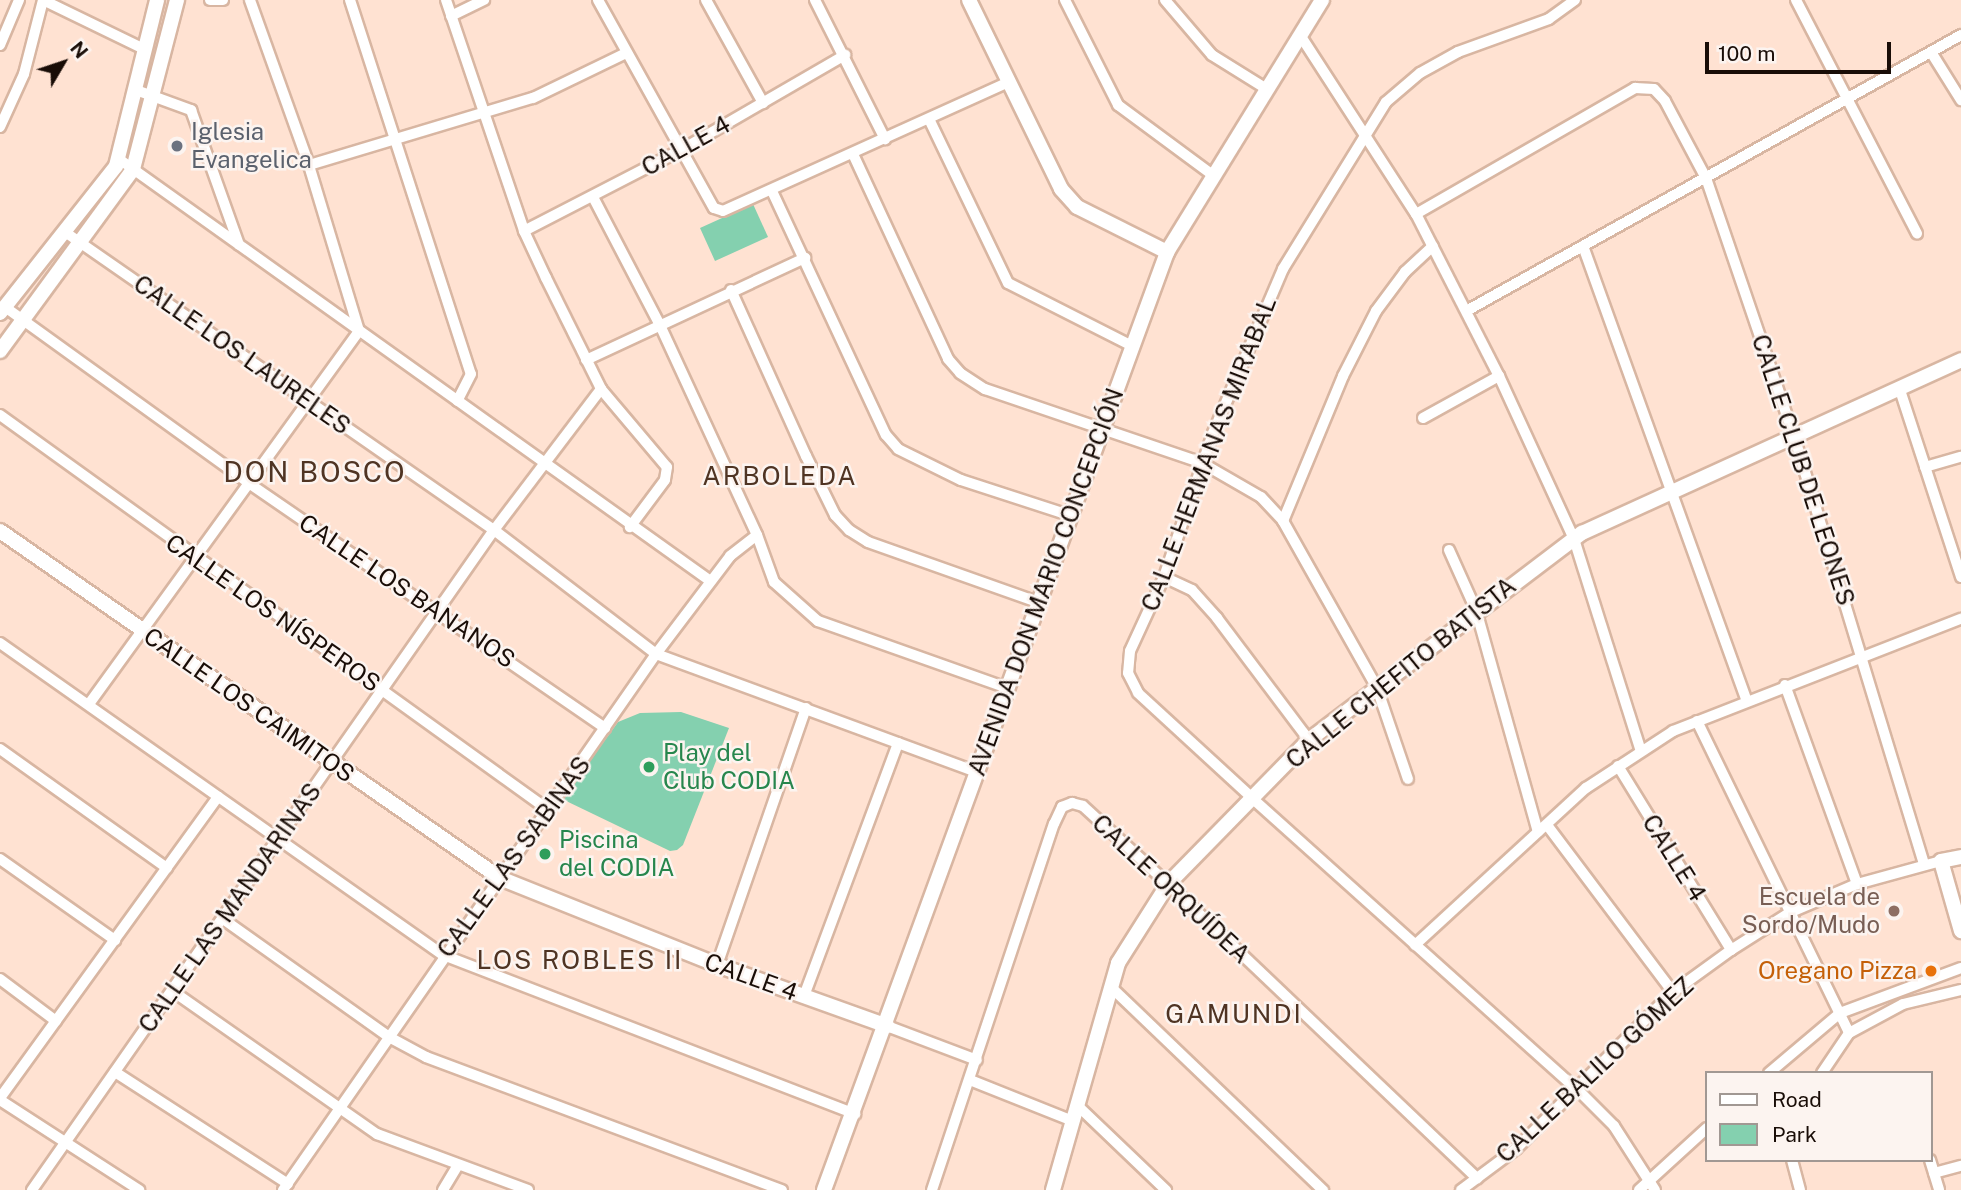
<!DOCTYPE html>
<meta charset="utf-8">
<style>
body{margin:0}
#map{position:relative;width:1961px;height:1190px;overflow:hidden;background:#ffe2d2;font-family:"Public Sans",sans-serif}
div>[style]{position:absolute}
.green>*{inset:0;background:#84d0af}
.roads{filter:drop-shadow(2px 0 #d8b6a2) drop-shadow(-2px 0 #d8b6a2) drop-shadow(0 2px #d8b6a2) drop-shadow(0 -2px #d8b6a2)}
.street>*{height:10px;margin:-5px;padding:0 5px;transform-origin:5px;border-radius:5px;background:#fff}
.secondary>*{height:14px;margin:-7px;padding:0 7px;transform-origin:7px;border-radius:7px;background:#fff}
.dots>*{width:19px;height:19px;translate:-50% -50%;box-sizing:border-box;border:4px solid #fcf4f0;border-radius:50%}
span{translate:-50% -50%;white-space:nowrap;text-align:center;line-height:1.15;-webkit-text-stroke:5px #fcf4f0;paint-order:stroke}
.worship-label{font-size:24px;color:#5b616d}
.left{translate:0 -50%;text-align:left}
.street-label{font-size:24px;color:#190d07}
.leisure-label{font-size:24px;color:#27864d}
.education-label{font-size:24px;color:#785e54}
.right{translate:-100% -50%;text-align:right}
.food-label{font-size:24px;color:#c56008}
.neighbourhood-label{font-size:26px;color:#4f3423;letter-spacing:2px}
.quarter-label{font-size:28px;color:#4f3423;letter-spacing:2px}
.legend{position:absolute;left:1705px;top:1071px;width:228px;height:91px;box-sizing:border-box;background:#fcf4f0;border:2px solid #a19893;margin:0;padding:9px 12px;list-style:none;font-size:21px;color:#190d07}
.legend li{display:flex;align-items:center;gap:14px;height:35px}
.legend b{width:35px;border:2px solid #a19893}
.north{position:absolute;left:28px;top:28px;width:70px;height:70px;-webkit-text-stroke:5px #fcf4f0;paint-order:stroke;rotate:51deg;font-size:19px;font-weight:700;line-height:28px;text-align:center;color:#190d07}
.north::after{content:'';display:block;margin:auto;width:24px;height:32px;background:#190d07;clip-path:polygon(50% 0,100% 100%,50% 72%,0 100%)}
.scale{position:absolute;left:1705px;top:42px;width:186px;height:32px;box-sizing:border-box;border:4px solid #190d07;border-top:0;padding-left:9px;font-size:21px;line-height:24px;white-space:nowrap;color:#190d07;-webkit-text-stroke:5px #fcf4f0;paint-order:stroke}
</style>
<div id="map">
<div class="green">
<i style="clip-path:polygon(753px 204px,768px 237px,715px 261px,700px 228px)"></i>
<i style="clip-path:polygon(681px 712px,729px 728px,683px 845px,677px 850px,670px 851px,562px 799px,618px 722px,640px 713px)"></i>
</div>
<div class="roads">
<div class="street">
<i style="left:210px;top:0;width:13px"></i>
<i style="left:350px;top:0;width:393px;rotate:72.1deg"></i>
<i style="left:471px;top:374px;width:30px;rotate:117deg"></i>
<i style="left:446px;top:0;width:244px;rotate:71.3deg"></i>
<i style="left:524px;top:231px;width:52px;rotate:64.9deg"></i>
<i style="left:546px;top:278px;width:124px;rotate:63.6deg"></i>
<i style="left:601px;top:389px;width:102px;rotate:49.8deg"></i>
<i style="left:667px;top:467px;width:13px;rotate:99deg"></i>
<i style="left:665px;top:480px;width:59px;rotate:126.7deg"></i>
<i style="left:598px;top:0;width:238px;rotate:60.9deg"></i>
<i style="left:714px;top:208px;width:9px;rotate:18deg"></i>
<i style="left:723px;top:211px;width:311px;rotate:-24.3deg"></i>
<i style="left:706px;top:0;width:118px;rotate:61deg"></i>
<i style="left:815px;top:0;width:156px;rotate:63.3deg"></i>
<i style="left:1065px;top:0;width:118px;rotate:63.2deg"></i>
<i style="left:1118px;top:105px;width:119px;rotate:36.5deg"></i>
<i style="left:1165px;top:0;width:72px;rotate:49.5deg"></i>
<i style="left:1212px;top:55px;width:62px;rotate:31.9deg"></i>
<i style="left:1575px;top:0;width:32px;rotate:144deg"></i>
<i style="left:1549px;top:19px;width:97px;rotate:160.1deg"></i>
<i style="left:1458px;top:52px;width:43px;rotate:151.1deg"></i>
<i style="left:1420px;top:73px;width:45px;rotate:139.5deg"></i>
<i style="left:1386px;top:102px;width:196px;rotate:121.7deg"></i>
<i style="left:1283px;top:269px;width:178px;rotate:113.1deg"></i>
<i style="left:1213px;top:433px;width:152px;rotate:108.8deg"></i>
<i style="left:1164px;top:577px;width:81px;rotate:114.7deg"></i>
<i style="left:1130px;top:651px;width:22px;rotate:95deg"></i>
<i style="left:1128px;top:673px;width:22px;rotate:63deg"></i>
<i style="left:1138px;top:693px;width:155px;rotate:42.6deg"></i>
<i style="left:1252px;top:798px;width:438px;rotate:41.9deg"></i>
<i style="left:1578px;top:1090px;width:51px;rotate:45deg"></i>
<i style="left:1614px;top:1126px;width:76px;rotate:57.4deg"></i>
<i style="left:1796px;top:0;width:263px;rotate:62.6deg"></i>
<i style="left:451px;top:16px;width:37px;rotate:-26deg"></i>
<i style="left:1300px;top:35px;width:213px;rotate:57.1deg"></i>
<i style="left:1416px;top:214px;width:182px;rotate:62.9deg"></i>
<i style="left:1499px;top:376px;width:179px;rotate:65.3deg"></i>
<i style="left:1574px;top:539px;width:222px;rotate:72.5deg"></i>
<i style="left:0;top:45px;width:49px;rotate:-67.1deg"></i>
<i style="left:1931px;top:52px;width:57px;rotate:58deg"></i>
<i style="left:136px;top:90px;width:59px;rotate:20deg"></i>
<i style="left:191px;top:110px;width:143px;rotate:70.4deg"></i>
<i style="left:929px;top:119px;width:182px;rotate:64.3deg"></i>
<i style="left:1008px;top:283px;width:139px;rotate:26.9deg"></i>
<i style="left:0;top:127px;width:58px;rotate:-65.6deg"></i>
<i style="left:24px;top:74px;width:76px;rotate:-75.6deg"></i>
<i style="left:43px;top:0;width:114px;rotate:25.9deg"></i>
<i style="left:853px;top:154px;width:226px;rotate:65.1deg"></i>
<i style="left:948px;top:359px;width:18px;rotate:49deg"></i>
<i style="left:960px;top:373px;width:30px;rotate:33deg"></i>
<i style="left:985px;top:389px;width:229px;rotate:18.8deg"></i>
<i style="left:1202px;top:463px;width:68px;rotate:30deg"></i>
<i style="left:1261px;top:497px;width:33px;rotate:47deg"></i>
<i style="left:1283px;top:521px;width:192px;rotate:60.6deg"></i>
<i style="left:1377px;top:688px;width:96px;rotate:71.2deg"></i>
<i style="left:119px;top:159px;width:725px;rotate:35.51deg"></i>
<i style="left:309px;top:165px;width:234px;rotate:-16.7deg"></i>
<i style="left:533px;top:98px;width:103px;rotate:-25.8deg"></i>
<i style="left:772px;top:191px;width:269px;rotate:65deg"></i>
<i style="left:886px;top:435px;width:18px;rotate:49deg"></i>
<i style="left:898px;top:449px;width:70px;rotate:26.2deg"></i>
<i style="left:961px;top:480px;width:114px;rotate:18deg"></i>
<i style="left:593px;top:197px;width:142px;rotate:62.4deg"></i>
<i style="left:659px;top:323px;width:234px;rotate:65.2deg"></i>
<i style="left:757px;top:535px;width:50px;rotate:70.1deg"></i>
<i style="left:774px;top:582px;width:59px;rotate:41.6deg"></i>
<i style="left:818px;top:621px;width:201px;rotate:19.5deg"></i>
<i style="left:1416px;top:214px;width:253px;rotate:-29.9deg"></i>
<i style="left:1635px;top:88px;width:19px;rotate:3deg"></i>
<i style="left:1654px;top:89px;width:16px;rotate:47deg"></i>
<i style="left:1665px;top:101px;width:87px;rotate:62deg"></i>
<i style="left:1706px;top:178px;width:273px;rotate:71.2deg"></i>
<i style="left:1794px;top:436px;width:447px;rotate:73.1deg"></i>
<i style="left:524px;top:231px;width:177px;rotate:-27.3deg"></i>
<i style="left:681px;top:150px;width:190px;rotate:-30.1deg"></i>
<i style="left:65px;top:232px;width:522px;rotate:34.79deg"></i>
<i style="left:494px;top:530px;width:204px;rotate:37.4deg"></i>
<i style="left:656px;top:654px;width:341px;rotate:20.2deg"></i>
<i style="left:1583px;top:246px;width:484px;rotate:70.2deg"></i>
<i style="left:731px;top:290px;width:182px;rotate:65.7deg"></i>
<i style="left:806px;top:456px;width:66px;rotate:63.8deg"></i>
<i style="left:835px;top:515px;width:21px;rotate:47deg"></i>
<i style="left:849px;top:530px;width:22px;rotate:32deg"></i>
<i style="left:868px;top:542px;width:179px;rotate:19.5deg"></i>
<i style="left:5px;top:307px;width:302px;rotate:35.8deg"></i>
<i style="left:250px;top:484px;width:431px;rotate:34.5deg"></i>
<i style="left:1468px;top:310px;width:565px;rotate:-29.15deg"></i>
<i style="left:586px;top:360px;width:242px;rotate:-25deg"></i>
<i style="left:1899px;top:387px;width:200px;rotate:71.9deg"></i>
<i style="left:0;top:415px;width:674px;rotate:35.76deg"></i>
<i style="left:1423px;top:418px;width:87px;rotate:-28.9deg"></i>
<i style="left:1925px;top:467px;width:37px;rotate:-16deg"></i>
<i style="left:1283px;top:521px;width:157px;rotate:-67.5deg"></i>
<i style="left:1343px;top:376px;width:73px;rotate:-63.1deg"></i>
<i style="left:1376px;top:311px;width:49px;rotate:-53.4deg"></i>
<i style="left:1405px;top:272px;width:38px;rotate:-43deg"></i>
<i style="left:1449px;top:550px;width:66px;rotate:65.8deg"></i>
<i style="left:1476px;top:610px;width:230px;rotate:74.4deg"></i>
<i style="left:1164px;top:577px;width:31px;rotate:25deg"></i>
<i style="left:1192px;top:590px;width:38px;rotate:48deg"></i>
<i style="left:1217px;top:618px;width:153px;rotate:53deg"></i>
<i style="left:0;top:643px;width:542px;rotate:35.16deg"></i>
<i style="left:443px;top:955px;width:442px;rotate:21.1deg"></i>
<i style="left:1785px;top:685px;width:212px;rotate:70.1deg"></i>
<i style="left:89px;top:704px;width:460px;rotate:-54.1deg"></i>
<i style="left:359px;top:331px;width:173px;rotate:-106.8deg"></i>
<i style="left:309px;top:165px;width:175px;rotate:-109.7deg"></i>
<i style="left:1697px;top:721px;width:347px;rotate:64deg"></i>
<i style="left:0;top:749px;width:205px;rotate:35.5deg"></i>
<i style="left:1618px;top:766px;width:216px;rotate:58.4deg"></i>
<i style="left:1547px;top:825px;width:209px;rotate:53deg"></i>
<i style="left:0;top:859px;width:141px;rotate:35.2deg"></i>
<i style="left:223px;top:919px;width:204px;rotate:35.4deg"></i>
<i style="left:389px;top:1037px;width:42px;rotate:28.4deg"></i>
<i style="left:426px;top:1057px;width:380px;rotate:20.5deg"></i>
<i style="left:1415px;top:945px;width:232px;rotate:-42.6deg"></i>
<i style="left:1586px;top:788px;width:104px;rotate:-33.2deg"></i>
<i style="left:1673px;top:731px;width:309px;rotate:-21.3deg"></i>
<i style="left:717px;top:965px;width:272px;rotate:-70.9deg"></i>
<i style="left:0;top:979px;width:70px;rotate:36.9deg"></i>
<i style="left:1111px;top:987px;width:294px;rotate:43.8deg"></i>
<i style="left:174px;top:992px;width:248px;rotate:35deg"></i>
<i style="left:377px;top:1134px;width:161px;rotate:20.3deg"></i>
<i style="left:804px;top:996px;width:270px;rotate:-69.6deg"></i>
<i style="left:887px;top:1026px;width:96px;rotate:20.7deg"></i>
<i style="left:115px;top:1072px;width:206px;rotate:32.9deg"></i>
<i style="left:1769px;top:1073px;width:93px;rotate:-40.2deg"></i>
<i style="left:1840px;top:1013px;width:129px;rotate:-20.4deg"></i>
<i style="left:1822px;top:1073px;width:48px;rotate:-56deg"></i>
<i style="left:1849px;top:1033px;width:61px;rotate:-28.2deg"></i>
<i style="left:1903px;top:1004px;width:60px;rotate:-13.6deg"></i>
<i style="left:970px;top:1080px;width:111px;rotate:21.7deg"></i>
<i style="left:0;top:1098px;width:372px;rotate:-54.1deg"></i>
<i style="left:0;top:1100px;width:166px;rotate:32.9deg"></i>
<i style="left:1078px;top:1106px;width:122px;rotate:43.7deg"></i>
<i style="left:1792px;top:1160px;width:31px;rotate:75deg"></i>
<i style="left:1930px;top:1160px;width:31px;rotate:73deg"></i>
<i style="left:1934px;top:1173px;width:28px;rotate:-15deg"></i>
<i style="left:32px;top:1190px;width:806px;rotate:-55.01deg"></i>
<i style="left:494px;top:530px;width:177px;rotate:-52.8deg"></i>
<i style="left:283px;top:1190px;width:653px;rotate:-55.17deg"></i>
<i style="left:656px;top:654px;width:123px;rotate:-52.9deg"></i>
<i style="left:730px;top:556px;width:34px;rotate:-38deg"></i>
<i style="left:443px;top:1190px;width:29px;rotate:-59deg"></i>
<i style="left:932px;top:1190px;width:386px;rotate:-71.6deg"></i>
<i style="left:1054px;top:824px;width:19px;rotate:-65deg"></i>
<i style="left:1062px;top:807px;width:11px;rotate:-22deg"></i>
<i style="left:1072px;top:803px;width:11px;rotate:15deg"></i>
<i style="left:1083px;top:806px;width:115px;rotate:42.5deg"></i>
<i style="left:1168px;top:884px;width:427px;rotate:43.6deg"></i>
<i style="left:1461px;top:1190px;width:69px;rotate:-36.7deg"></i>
<i style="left:1516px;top:1149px;width:222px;rotate:-45deg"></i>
<i style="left:1673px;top:992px;width:72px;rotate:-35.9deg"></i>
<i style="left:1731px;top:950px;width:69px;rotate:-32.5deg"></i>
<i style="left:1789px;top:913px;width:74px;rotate:-23.1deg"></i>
<i style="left:1857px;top:884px;width:87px;rotate:-15.3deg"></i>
<i style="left:1639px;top:1190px;width:92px;rotate:-42.4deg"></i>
</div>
<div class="secondary">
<i style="left:969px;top:0;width:210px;rotate:64deg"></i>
<i style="left:1061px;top:189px;width:24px;rotate:48deg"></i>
<i style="left:1077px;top:207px;width:101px;rotate:26.6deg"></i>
<i style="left:0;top:313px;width:187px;rotate:-51.7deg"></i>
<i style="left:116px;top:166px;width:171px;rotate:-76.1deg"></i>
<i style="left:0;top:351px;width:225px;rotate:-53.8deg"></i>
<i style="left:133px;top:169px;width:175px;rotate:-75.4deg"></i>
<i style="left:0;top:531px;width:609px;rotate:34.76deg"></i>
<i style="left:500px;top:878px;width:234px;rotate:21.8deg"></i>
<i style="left:717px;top:965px;width:181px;rotate:19.7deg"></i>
<i style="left:1961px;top:857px;width:20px;rotate:169deg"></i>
<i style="left:1941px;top:861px;width:73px;rotate:74.1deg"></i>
<i style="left:824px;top:1190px;width:999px;rotate:-69.91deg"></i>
<i style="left:1167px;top:252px;width:296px;rotate:-58.4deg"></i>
<i style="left:1053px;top:1190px;width:236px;rotate:-74deg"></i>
<i style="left:1118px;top:963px;width:93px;rotate:-57.7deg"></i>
<i style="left:1168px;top:884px;width:202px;rotate:-45.6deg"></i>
<i style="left:1309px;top:740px;width:343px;rotate:-37.2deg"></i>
<i style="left:1582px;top:533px;width:417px;rotate:-24.5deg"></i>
</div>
</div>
<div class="dots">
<i style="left:177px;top:146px;background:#6b7280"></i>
<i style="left:649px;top:767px;background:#2e9e5b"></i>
<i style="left:545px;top:854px;background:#2e9e5b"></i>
<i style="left:1894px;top:911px;background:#8d6e63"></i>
<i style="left:1931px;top:971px;background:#e8710a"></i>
</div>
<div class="worship-label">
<span class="left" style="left:191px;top:146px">Iglesia<br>Evangelica</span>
</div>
<div class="street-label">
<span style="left:686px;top:146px;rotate:-29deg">CALLE 4</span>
<span style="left:242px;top:355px;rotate:35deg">CALLE LOS LAURELES</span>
<span style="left:1209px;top:454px;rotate:-69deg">CALLE HERMANAS MIRABAL</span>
<span style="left:1803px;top:470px;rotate:72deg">CALLE CLUB DE LEONES</span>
<span style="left:1046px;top:582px;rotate:-70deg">AVENIDA DON MARIO CONCEPCIÓN</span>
<span style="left:407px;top:591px;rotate:34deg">CALLE LOS BANANOS</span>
<span style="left:273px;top:613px;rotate:35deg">CALLE LOS NÍSPEROS</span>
<span style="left:1401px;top:673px;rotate:-39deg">CALLE CHEFITO BATISTA</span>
<span style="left:249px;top:705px;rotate:35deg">CALLE LOS CAIMITOS</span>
<span style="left:514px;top:857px;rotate:-54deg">CALLE LAS SABINAS</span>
<span style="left:1674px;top:858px;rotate:58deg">CALLE 4</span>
<span style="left:1171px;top:889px;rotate:43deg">CALLE ORQUÍDEA</span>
<span style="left:230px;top:908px;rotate:-55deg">CALLE LAS MANDARINAS</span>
<span style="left:751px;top:977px;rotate:20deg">CALLE 4</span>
<span style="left:1595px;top:1070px;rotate:-43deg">CALLE BALILO GÓMEZ</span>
</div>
<div class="leisure-label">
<span class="left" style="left:663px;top:767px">Play del<br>Club CODIA</span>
<span class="left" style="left:559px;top:854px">Piscina<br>del CODIA</span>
</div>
<div class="education-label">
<span class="right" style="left:1880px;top:911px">Escuela de<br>Sordo/Mudo</span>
</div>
<div class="food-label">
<span class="right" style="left:1917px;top:971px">Oregano Pizza</span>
</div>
<div class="neighbourhood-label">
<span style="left:780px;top:476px">ARBOLEDA</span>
<span style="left:580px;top:960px">LOS ROBLES II</span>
<span style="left:1234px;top:1014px">GAMUNDI</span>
</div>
<div class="quarter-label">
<span style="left:315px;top:472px">DON BOSCO</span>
</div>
<ul class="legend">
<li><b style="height:9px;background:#fff"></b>Road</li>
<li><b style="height:19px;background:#84d0af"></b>Park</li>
</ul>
<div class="north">N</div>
<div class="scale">100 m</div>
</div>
